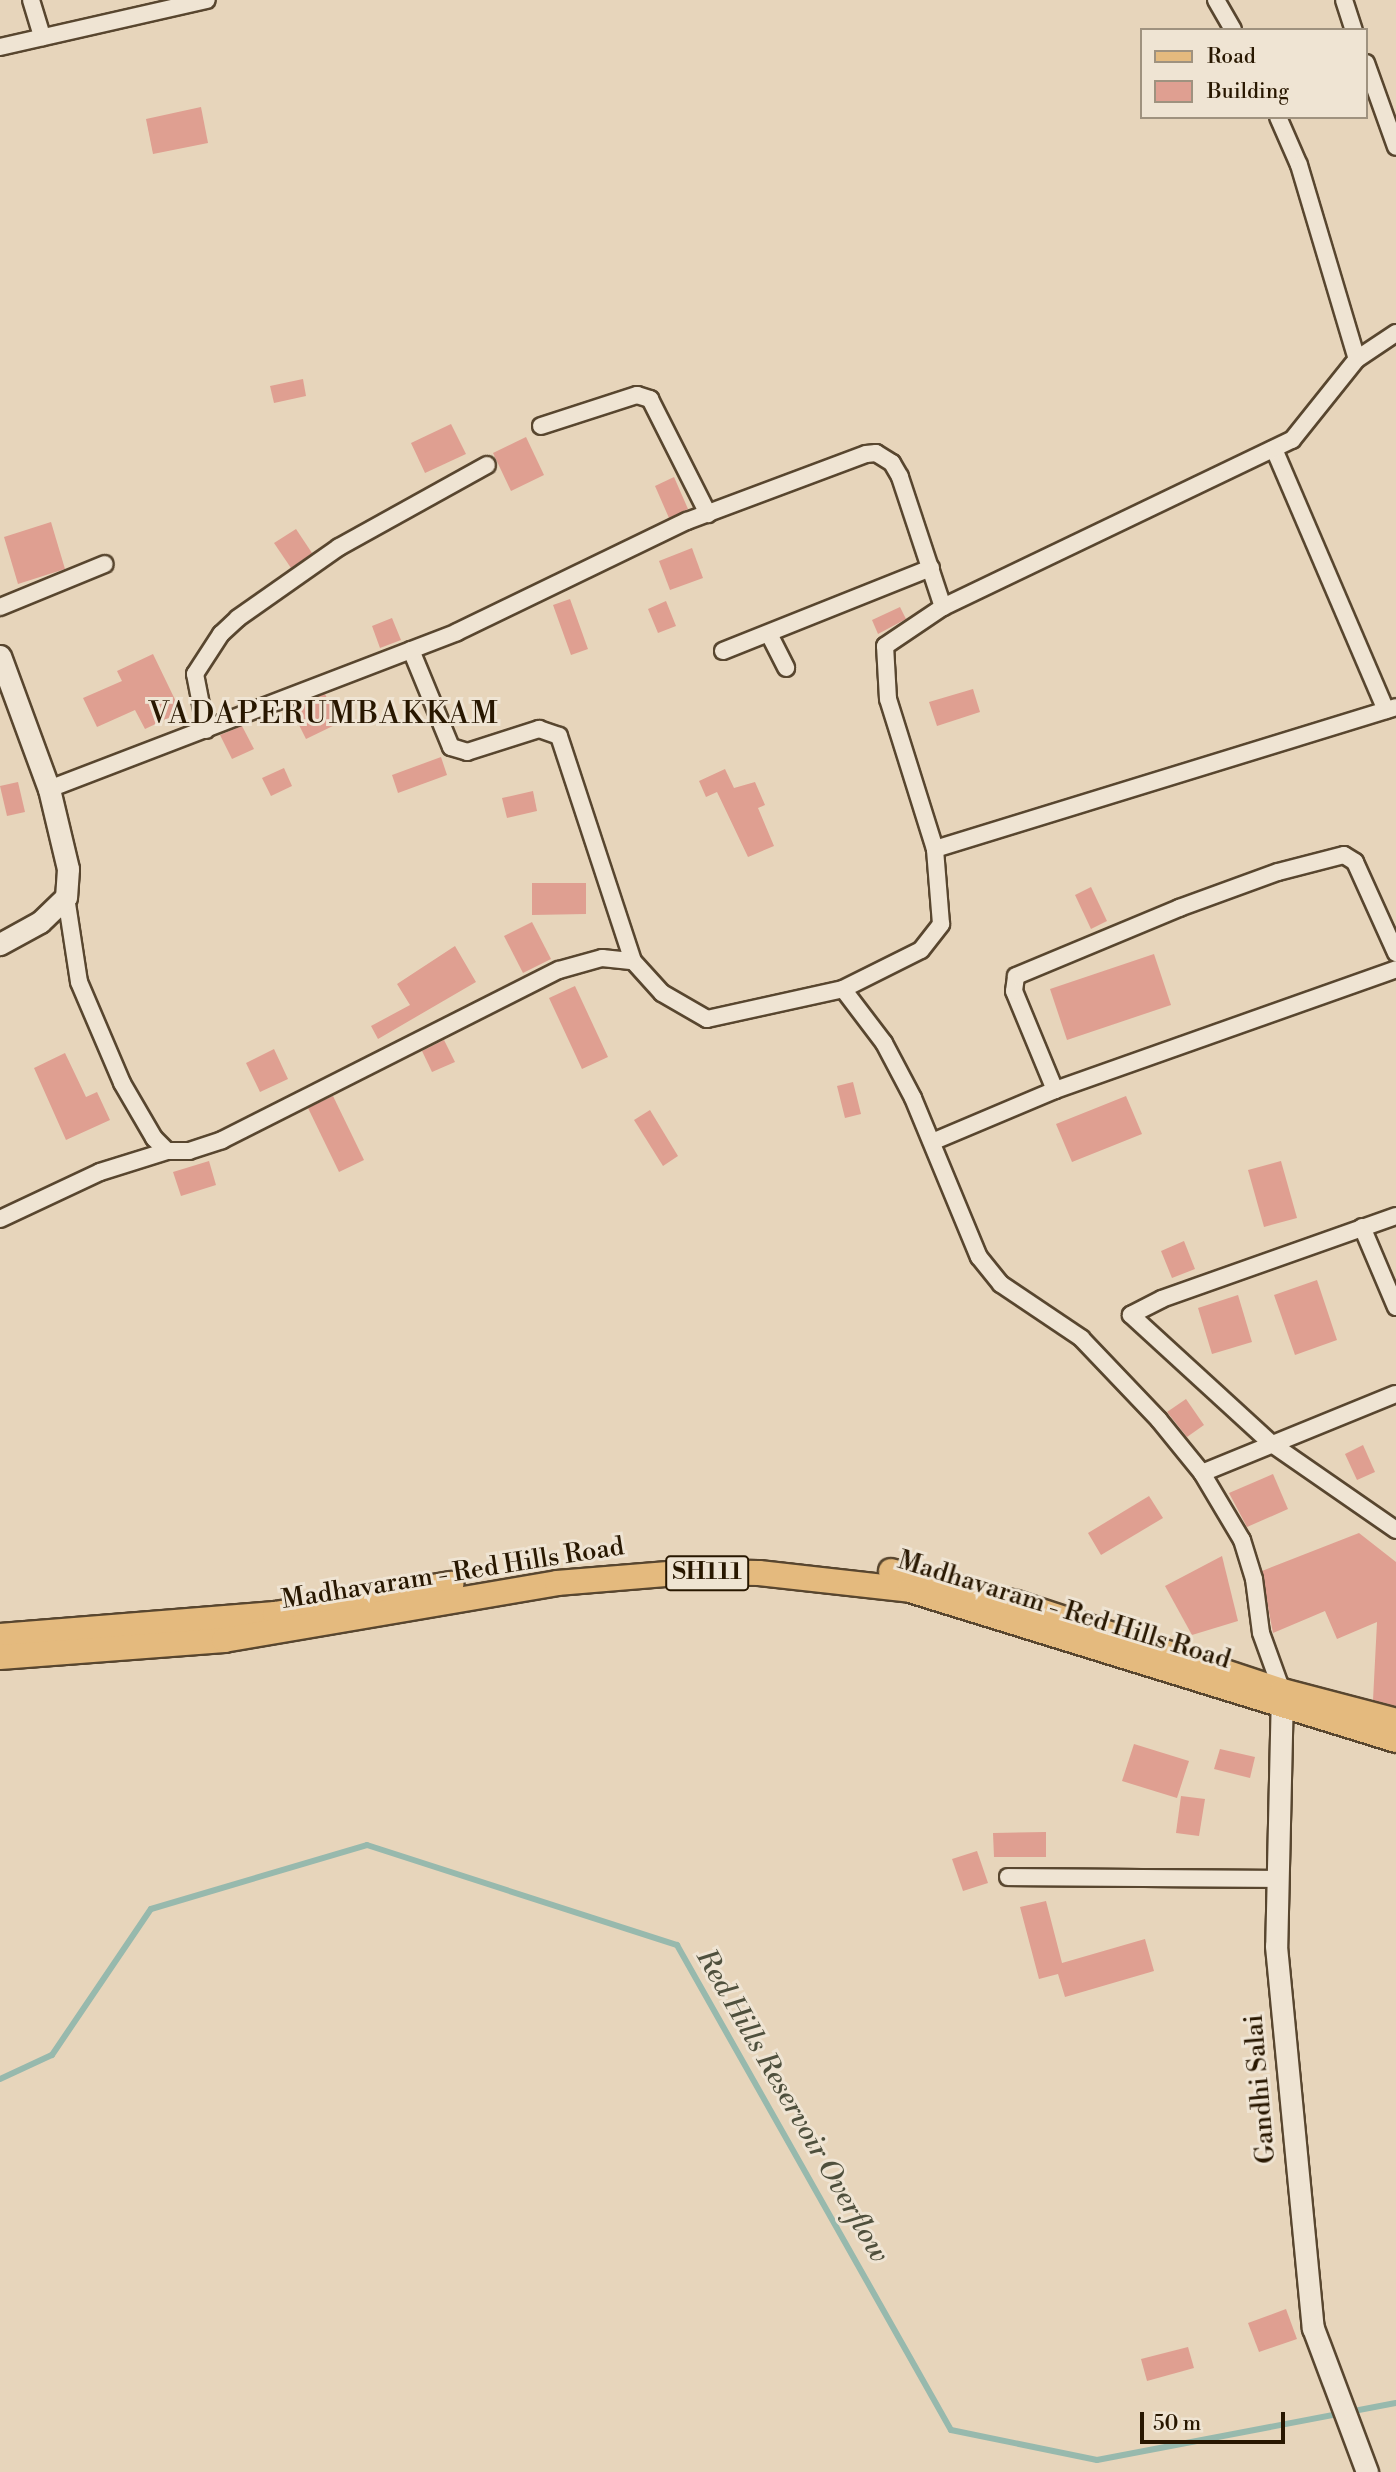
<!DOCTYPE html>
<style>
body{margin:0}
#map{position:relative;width:1396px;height:2472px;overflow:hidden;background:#e7d5bb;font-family:"Libre Bodoni",serif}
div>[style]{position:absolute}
.stream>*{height:6px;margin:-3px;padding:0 3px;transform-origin:3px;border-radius:3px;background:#97b9ad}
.building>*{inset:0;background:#df9f91}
.roads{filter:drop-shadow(2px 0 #58462f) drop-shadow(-2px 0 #58462f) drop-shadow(0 2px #58462f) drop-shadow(0 -2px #58462f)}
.street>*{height:16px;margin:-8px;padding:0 8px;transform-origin:8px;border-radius:8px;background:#efe4d3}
.secondary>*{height:21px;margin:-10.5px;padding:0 10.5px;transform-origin:10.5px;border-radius:10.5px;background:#efe4d3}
.primary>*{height:24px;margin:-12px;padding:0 12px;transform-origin:12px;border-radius:12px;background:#e4ba7e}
span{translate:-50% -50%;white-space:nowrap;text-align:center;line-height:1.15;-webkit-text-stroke:6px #efe4d3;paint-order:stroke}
.shield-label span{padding:2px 5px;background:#efe4d3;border:2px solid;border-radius:5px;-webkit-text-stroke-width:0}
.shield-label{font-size:24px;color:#281700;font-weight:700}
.street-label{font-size:26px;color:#281700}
.water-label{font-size:28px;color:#4f503d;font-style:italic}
.quarter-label{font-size:30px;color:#281700;letter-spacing:2px}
.legend{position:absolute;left:1140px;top:28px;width:228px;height:91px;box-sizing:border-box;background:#efe4d3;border:2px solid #9f927f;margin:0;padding:9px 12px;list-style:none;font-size:21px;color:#281700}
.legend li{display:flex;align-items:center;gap:14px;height:35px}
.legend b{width:35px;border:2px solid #9f927f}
.scale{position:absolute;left:1140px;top:2412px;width:145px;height:32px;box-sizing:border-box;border:4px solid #281700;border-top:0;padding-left:9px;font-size:21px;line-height:24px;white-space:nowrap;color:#281700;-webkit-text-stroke:5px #efe4d3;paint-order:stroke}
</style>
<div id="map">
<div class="stream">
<i style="left:0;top:2079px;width:57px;rotate:-24.8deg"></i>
<i style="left:52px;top:2055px;width:176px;rotate:-55.9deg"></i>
<i style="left:151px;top:1909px;width:225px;rotate:-16.5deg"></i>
<i style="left:367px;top:1845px;width:326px;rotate:17.9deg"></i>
<i style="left:677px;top:1945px;width:557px;rotate:60.54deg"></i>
<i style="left:951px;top:2430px;width:149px;rotate:11.6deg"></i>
<i style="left:1097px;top:2460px;width:304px;rotate:-10.8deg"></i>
</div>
<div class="building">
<i style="clip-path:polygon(201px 107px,208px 143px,153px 154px,146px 119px)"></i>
<i style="clip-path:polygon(303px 379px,306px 396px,274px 403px,270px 386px)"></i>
<i style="clip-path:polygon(451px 424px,466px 454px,425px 473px,411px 443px)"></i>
<i style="clip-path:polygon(526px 437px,544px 475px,511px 491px,493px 453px)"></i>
<i style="clip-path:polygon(674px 477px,688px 509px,669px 518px,655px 486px)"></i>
<i style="clip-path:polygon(51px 522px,65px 569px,18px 584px,4px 537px)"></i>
<i style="clip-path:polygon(296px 529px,312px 553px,291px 568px,274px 543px)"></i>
<i style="clip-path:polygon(692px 548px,703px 578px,670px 590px,659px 561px)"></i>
<i style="clip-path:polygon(570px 599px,588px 649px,571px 655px,553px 605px)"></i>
<i style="clip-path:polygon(666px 601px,676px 626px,658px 633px,648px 609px)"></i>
<i style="clip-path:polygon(900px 607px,906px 619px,878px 634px,872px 620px)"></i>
<i style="clip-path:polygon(392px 618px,401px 640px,380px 648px,372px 626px)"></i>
<i style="clip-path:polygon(153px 654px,181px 712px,145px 729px,135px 710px,97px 727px,83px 698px,122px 681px,117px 671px)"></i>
<i style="clip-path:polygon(973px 689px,980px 712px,937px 726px,929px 702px)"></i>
<i style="clip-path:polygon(325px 694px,339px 723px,306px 739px,290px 707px)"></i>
<i style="clip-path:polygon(242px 726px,254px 749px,232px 759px,220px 735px)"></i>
<i style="clip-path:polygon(441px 757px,447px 775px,398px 793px,392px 775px)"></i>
<i style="clip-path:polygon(284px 768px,292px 786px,271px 796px,262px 778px)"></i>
<i style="clip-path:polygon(725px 769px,734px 788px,755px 782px,765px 805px,758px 808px,774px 846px,748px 857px,717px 792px,706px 797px,699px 781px)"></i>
<i style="clip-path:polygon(18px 782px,25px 812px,7px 816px,0 786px)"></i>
<i style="clip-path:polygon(533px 791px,537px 811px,507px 818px,502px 798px)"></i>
<i style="clip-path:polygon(532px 883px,586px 883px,586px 914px,532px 915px)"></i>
<i style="clip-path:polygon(1091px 887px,1107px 921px,1091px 929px,1075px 895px)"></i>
<i style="clip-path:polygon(532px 922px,551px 959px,523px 973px,504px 936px)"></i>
<i style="clip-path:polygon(455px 946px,476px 982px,378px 1039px,371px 1026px,410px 1005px,397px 984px)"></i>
<i style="clip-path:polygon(1154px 954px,1171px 1005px,1067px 1040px,1050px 989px)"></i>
<i style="clip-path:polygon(575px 986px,608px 1057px,582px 1069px,549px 998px)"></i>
<i style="clip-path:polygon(444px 1040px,455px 1062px,432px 1072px,422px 1051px)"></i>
<i style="clip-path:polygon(274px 1049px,288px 1079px,260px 1092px,246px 1063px)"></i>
<i style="clip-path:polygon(65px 1053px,86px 1097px,97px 1092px,110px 1120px,66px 1140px,34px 1068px)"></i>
<i style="clip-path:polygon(853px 1082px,861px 1114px,845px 1118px,837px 1086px)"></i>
<i style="clip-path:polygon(333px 1096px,364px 1160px,339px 1172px,308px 1108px)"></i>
<i style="clip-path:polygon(1126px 1096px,1142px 1134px,1072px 1162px,1056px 1124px)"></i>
<i style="clip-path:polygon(650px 1110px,678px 1156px,663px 1166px,634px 1120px)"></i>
<i style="clip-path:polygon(209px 1161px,216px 1185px,181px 1196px,173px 1172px)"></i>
<i style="clip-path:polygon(1281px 1161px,1297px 1218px,1264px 1227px,1248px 1170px)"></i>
<i style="clip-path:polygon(1184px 1241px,1195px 1269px,1172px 1278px,1161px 1251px)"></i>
<i style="clip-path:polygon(1317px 1280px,1337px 1340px,1295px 1355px,1274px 1295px)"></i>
<i style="clip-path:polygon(1238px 1295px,1252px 1342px,1212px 1354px,1198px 1308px)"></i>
<i style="clip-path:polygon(1186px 1399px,1204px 1425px,1187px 1437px,1167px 1412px)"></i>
<i style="clip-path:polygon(1363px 1445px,1375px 1472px,1357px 1480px,1345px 1454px)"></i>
<i style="clip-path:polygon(1273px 1474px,1288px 1509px,1247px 1527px,1229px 1493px)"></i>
<i style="clip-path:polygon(1149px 1496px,1163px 1518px,1101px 1555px,1088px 1533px)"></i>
<i style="clip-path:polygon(1359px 1533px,1396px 1562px,1396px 1706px,1373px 1700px,1377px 1622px,1337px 1639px,1325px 1611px,1273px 1633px,1269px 1612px,1262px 1571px)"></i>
<i style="clip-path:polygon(1222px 1556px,1238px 1621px,1192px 1635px,1165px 1586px)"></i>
<i style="clip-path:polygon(1134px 1744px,1189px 1761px,1177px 1798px,1122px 1781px)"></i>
<i style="clip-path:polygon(1220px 1749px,1255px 1757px,1250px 1778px,1214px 1769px)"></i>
<i style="clip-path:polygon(1181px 1796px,1205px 1799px,1199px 1836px,1176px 1833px)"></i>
<i style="clip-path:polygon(1046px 1832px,1046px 1857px,994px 1857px,993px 1833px)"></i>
<i style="clip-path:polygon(977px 1851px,988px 1883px,963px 1891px,952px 1859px)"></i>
<i style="clip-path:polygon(1046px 1901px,1062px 1963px,1145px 1939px,1154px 1971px,1065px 1997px,1058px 1974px,1039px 1979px,1020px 1907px)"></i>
<i style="clip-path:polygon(1286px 2309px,1297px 2339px,1259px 2352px,1248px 2323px)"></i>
<i style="clip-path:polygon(1188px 2347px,1194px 2368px,1147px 2381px,1141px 2359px)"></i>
</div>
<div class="roads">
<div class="street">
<i style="left:31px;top:0;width:39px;rotate:73deg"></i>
<i style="left:1216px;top:0;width:34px;rotate:60deg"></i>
<i style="left:1344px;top:0;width:32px;rotate:72deg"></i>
<i style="left:0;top:47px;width:212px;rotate:-12.8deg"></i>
<i style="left:1366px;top:63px;width:89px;rotate:70.3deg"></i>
<i style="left:1278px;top:117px;width:52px;rotate:66.4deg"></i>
<i style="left:1299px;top:165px;width:202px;rotate:73.4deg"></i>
<i style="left:541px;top:426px;width:101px;rotate:-17.9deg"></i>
<i style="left:637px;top:395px;width:14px;rotate:17deg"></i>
<i style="left:650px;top:399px;width:129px;rotate:63.2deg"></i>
<i style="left:1274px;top:449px;width:284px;rotate:66.8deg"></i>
<i style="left:0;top:607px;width:113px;rotate:-22.3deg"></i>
<i style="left:769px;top:634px;width:38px;rotate:63deg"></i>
<i style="left:411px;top:650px;width:105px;rotate:67.6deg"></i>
<i style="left:451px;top:747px;width:17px;rotate:17deg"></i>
<i style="left:467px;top:752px;width:76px;rotate:-17.7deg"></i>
<i style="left:539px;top:729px;width:21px;rotate:19deg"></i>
<i style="left:559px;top:736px;width:237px;rotate:71.8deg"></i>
<i style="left:723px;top:651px;width:224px;rotate:-21.8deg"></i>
<i style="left:206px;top:730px;width:57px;rotate:-101.1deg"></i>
<i style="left:195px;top:674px;width:48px;rotate:-57deg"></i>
<i style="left:221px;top:634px;width:23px;rotate:-43deg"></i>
<i style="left:238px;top:618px;width:123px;rotate:-35.1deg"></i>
<i style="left:339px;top:547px;width:169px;rotate:-29deg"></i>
<i style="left:49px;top:789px;width:437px;rotate:-21deg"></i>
<i style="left:457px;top:632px;width:255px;rotate:-25.8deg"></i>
<i style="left:687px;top:521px;width:191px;rotate:-20.5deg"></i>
<i style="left:866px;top:454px;width:10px;rotate:-6deg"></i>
<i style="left:876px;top:453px;width:19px;rotate:32deg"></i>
<i style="left:892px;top:463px;width:16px;rotate:60deg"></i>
<i style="left:900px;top:477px;width:137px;rotate:71.7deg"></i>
<i style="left:935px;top:849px;width:482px;rotate:-17.1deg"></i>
<i style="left:66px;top:897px;width:86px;rotate:81.3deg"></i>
<i style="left:79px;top:982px;width:110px;rotate:66.9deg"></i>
<i style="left:122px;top:1083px;width:64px;rotate:59.8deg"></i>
<i style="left:154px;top:1138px;width:18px;rotate:45deg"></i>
<i style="left:167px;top:1151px;width:22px"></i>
<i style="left:189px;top:1151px;width:35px;rotate:-18deg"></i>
<i style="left:222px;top:1140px;width:377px;rotate:-26.8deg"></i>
<i style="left:559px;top:970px;width:45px;rotate:-15.6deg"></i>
<i style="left:602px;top:958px;width:31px;rotate:6deg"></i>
<i style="left:633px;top:961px;width:43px;rotate:47.8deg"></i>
<i style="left:662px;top:993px;width:52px;rotate:30deg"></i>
<i style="left:707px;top:1019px;width:139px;rotate:-12.4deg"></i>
<i style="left:843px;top:989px;width:87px;rotate:-26.6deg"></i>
<i style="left:921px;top:950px;width:33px;rotate:-52deg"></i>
<i style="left:941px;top:924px;width:75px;rotate:-94.6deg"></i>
<i style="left:935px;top:849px;width:157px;rotate:-107.4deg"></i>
<i style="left:888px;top:699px;width:53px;rotate:-93.2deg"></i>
<i style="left:885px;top:646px;width:70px;rotate:-33.9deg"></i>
<i style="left:943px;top:607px;width:387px;rotate:-25.6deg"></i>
<i style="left:1292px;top:440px;width:104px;rotate:-51.3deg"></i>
<i style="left:1357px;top:359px;width:47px;rotate:-33.7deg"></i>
<i style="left:843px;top:989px;width:68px;rotate:52.8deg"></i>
<i style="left:884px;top:1043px;width:62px;rotate:62.2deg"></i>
<i style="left:913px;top:1098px;width:172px;rotate:67.5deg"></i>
<i style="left:979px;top:1257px;width:35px;rotate:51deg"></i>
<i style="left:1001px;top:1284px;width:97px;rotate:34deg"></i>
<i style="left:1081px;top:1338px;width:113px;rotate:46.4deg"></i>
<i style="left:1159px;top:1420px;width:68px;rotate:50.9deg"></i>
<i style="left:1202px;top:1473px;width:78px;rotate:59.2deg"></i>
<i style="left:1242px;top:1540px;width:41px;rotate:72.9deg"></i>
<i style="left:1254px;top:1579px;width:54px;rotate:82.6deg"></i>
<i style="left:1261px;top:1633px;width:62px;rotate:70.1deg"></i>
<i style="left:1055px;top:1090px;width:107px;rotate:-112.5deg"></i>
<i style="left:1014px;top:991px;width:15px;rotate:-82deg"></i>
<i style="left:1016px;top:976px;width:177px;rotate:-22.6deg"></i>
<i style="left:1179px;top:908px;width:105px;rotate:-20deg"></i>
<i style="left:1278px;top:872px;width:68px;rotate:-14.4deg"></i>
<i style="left:1344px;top:855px;width:13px;rotate:32deg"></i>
<i style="left:1355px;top:862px;width:100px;rotate:65.7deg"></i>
<i style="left:932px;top:1142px;width:134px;rotate:-22.9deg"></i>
<i style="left:1055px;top:1090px;width:362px;rotate:-19.5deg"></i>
<i style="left:1396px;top:1216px;width:248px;rotate:160.5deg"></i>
<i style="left:1162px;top:1299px;width:35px;rotate:153deg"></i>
<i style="left:1131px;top:1315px;width:191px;rotate:42.5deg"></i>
<i style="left:1272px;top:1444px;width:151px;rotate:34.7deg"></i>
<i style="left:0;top:1219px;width:110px;rotate:-25.2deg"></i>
<i style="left:100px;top:1172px;width:70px;rotate:-17.4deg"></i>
<i style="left:1362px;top:1227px;width:87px;rotate:67deg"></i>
<i style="left:1202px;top:1473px;width:209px;rotate:-22.2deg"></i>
<i style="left:1008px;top:1877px;width:270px;rotate:0.4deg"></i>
</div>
<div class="secondary">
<i style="left:0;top:656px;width:142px;rotate:69.8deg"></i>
<i style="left:49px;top:789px;width:82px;rotate:76.6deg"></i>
<i style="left:68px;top:869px;width:28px;rotate:94deg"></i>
<i style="left:66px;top:897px;width:36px;rotate:136deg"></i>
<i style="left:40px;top:922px;width:46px;rotate:151.2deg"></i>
<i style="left:1282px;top:1691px;width:255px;rotate:91.3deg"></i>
<i style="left:1276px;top:1946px;width:384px;rotate:84.5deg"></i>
<i style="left:1313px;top:2328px;width:154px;rotate:69.4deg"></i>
</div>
<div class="primary">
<i style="left:891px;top:1571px;width:129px;rotate:14.4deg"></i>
<i style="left:1016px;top:1603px;width:280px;rotate:18.3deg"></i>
<i style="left:1282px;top:1691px;width:118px;rotate:14.7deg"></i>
<i style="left:0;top:1636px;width:276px;rotate:-4.6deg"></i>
<i style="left:275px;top:1614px;width:179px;rotate:-9.7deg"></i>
<i style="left:0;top:1657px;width:225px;rotate:-4.3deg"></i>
<i style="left:224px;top:1640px;width:338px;rotate:-9.7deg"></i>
<i style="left:557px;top:1583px;width:133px;rotate:-4.7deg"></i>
<i style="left:690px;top:1572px;width:69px;rotate:0.8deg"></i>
<i style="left:759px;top:1573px;width:152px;rotate:6.4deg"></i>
<i style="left:910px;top:1590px;width:509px;rotate:17.15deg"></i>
</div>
</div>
<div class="shield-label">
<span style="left:707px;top:1573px">SH111</span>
</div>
<div class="street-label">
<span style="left:453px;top:1574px;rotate:-9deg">Madhavaram - Red Hills Road</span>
<span style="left:1064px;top:1611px;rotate:17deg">Madhavaram - Red Hills Road</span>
<span style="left:1261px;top:2089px;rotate:-95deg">Gandhi Salai</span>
</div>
<div class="water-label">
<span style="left:792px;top:2106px;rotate:60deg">Red Hills Reservoir Overflow</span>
</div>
<div class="quarter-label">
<span style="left:324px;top:714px">VADAPERUMBAKKAM</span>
</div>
<ul class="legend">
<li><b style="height:9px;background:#e4ba7e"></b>Road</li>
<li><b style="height:19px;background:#df9f91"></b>Building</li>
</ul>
<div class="scale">50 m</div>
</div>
